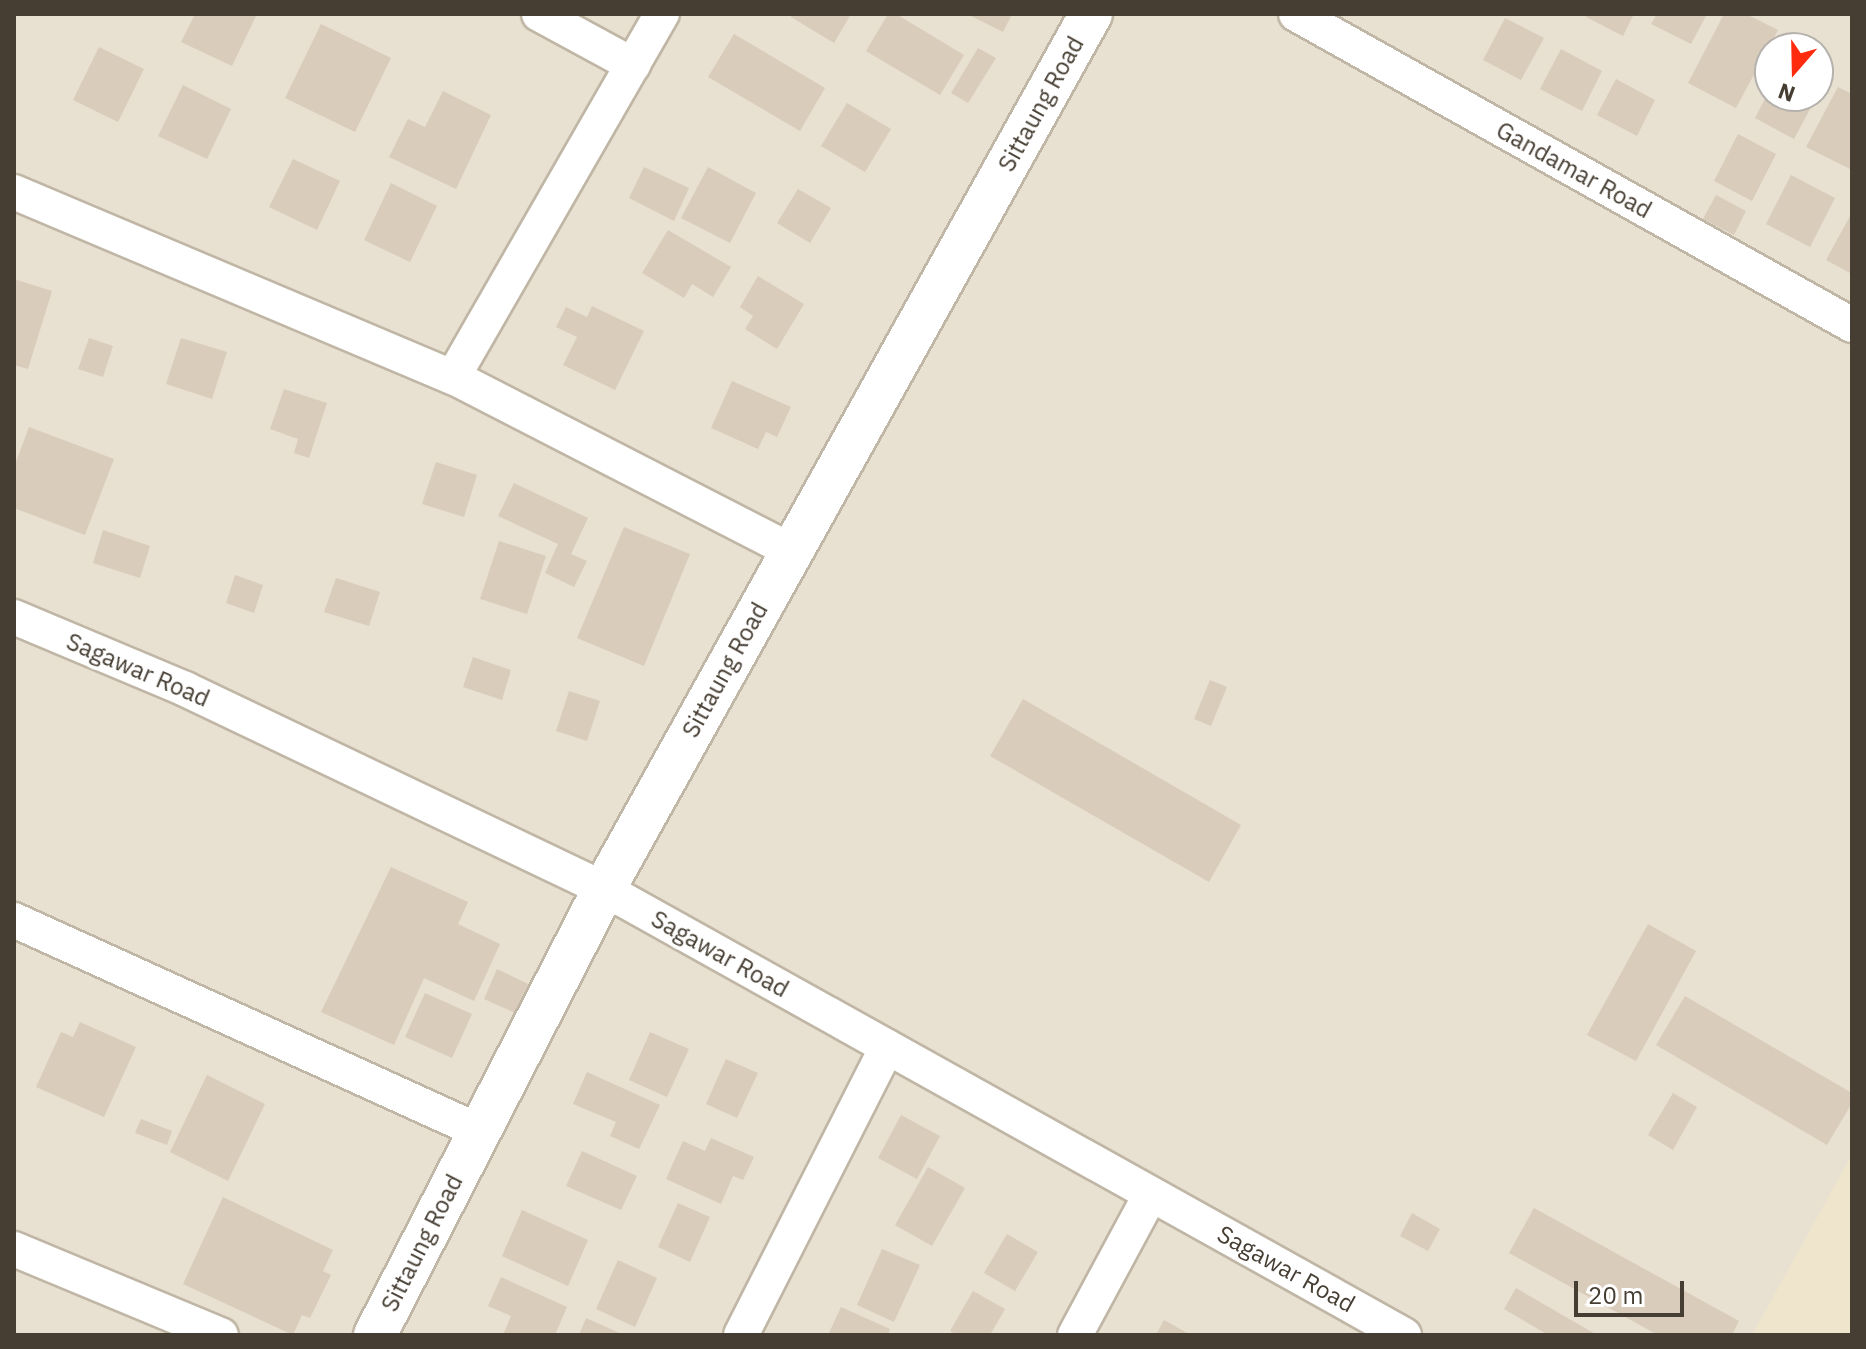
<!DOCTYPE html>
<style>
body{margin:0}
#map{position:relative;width:1866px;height:1349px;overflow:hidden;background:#f4eee4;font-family:"IBM Plex Sans",sans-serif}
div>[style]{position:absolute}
.residential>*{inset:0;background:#e8e0d1}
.education>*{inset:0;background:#efe4cc}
.building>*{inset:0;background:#daccbb}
.roads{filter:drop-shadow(2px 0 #c0b6a5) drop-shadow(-2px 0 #c0b6a5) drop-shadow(0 2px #c0b6a5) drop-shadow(0 -2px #c0b6a5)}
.minor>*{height:34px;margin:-17px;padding:0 17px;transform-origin:17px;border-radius:17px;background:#fff}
.tertiary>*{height:42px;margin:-21px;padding:0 21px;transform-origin:21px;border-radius:21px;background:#fff}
span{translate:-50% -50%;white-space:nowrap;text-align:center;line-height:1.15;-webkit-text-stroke:7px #fff;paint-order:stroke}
.street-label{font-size:24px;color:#463e33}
.frame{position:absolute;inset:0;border:16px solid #463e33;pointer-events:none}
.north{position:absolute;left:1754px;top:32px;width:80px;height:80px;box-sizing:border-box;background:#fff;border:2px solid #b5b2ad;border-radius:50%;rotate:200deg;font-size:22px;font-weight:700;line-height:32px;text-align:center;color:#463e33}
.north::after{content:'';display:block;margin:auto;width:28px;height:36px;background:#ff2b0f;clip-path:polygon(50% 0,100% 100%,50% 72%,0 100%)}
.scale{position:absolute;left:1574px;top:1281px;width:110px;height:36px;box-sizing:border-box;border:4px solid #463e33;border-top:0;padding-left:10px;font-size:24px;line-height:28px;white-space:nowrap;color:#463e33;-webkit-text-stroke:6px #fff;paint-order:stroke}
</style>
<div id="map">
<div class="residential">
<i style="clip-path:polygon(evenodd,14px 14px,1852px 14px,1852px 1335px,14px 1335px,14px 14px,1770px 48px,1818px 48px,1818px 96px,1770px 96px,1770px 48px)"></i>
</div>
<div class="education">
<i style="clip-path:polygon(1852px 1154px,1852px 1335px,1752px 1335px)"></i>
</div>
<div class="building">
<i style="clip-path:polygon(195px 14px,257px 14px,232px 66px,181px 42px)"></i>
<i style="clip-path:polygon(792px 14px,851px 14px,834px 43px,791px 17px)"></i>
<i style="clip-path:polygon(888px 14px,896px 14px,964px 55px,940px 95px,866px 51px)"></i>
<i style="clip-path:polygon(967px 14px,1012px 14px,1003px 32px)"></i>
<i style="clip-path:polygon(1587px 14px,1634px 14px,1623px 36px,1586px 17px)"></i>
<i style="clip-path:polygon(1657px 14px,1707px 14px,1691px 44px,1651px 24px)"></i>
<i style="clip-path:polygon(1724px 14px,1746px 14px,1778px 30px,1736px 108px,1688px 83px)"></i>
<i style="clip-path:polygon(1505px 18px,1544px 38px,1521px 80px,1483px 60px)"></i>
<i style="clip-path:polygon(321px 24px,391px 58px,355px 132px,285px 98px)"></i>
<i style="clip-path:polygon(734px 34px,825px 88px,800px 131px,708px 77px)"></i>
<i style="clip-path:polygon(99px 47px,144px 69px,118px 122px,73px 100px)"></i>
<i style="clip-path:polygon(978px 48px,996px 58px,968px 103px,951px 93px)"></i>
<i style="clip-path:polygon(1561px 49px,1602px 71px,1582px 111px,1540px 89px)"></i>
<i style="clip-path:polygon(1818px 68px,1829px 74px,1818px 94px)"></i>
<i style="clip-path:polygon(1616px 79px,1655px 100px,1637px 136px,1597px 115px)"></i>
<i style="clip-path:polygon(183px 85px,231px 109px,207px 159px,158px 136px)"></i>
<i style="clip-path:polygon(1838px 87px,1852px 94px,1852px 170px,1806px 147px)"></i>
<i style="clip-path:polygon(1770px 89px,1770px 96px,1817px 96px,1794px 139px,1755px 118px)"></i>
<i style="clip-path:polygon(443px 91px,491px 115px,456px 189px,389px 157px,408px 119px,425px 127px)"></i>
<i style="clip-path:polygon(847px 103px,891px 129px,865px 172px,821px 146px)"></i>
<i style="clip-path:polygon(1738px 134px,1776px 154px,1752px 201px,1714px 181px)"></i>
<i style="clip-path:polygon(293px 159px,340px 181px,317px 230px,269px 207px)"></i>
<i style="clip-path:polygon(644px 167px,689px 188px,674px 221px,629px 198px)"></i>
<i style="clip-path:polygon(708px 167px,756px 193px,730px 243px,681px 218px)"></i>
<i style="clip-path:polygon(1791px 175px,1835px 198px,1810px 247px,1766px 224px)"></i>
<i style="clip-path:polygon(391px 183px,437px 206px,410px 262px,364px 240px)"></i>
<i style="clip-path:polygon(798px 189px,831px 208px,810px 243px,777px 223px)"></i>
<i style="clip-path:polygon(1716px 195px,1746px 211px,1734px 235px,1703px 219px)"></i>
<i style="clip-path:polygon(1850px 216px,1852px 217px,1852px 274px,1826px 260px)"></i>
<i style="clip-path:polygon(668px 230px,731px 267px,713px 297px,692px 284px,684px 298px,642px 273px)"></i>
<i style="clip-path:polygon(758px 276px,804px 304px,777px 349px,745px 329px,753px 316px,740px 307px)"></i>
<i style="clip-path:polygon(14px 279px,52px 291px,28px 369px,14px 365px)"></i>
<i style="clip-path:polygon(592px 306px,644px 331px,615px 390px,563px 365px,577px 337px,556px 327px,566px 307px,587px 317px)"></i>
<i style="clip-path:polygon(89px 338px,113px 346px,103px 377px,78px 369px)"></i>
<i style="clip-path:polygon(181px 338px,227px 352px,212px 399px,166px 384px)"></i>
<i style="clip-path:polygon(732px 381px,791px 407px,777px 437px,766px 432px,758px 449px,711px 428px)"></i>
<i style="clip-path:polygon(284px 389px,327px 403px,309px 458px,294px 453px,298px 439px,270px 429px)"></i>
<i style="clip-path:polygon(29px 427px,114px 459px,85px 535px,14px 508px,14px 467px)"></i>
<i style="clip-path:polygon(436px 462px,477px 475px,464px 517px,422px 504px)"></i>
<i style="clip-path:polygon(514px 483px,588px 518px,571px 554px,587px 561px,574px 587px,545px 573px,558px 544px,498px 516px)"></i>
<i style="clip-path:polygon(624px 527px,690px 554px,644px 666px,577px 638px)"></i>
<i style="clip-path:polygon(103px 530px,150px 546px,140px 578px,93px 563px)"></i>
<i style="clip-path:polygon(499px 541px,546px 556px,527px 614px,480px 599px)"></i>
<i style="clip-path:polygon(235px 575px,263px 585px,254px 613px,226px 603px)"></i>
<i style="clip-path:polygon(336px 578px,380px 592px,369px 626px,324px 612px)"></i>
<i style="clip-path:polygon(473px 657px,511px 670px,502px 700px,463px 687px)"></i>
<i style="clip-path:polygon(1210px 680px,1227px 687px,1211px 726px,1194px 719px)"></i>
<i style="clip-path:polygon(569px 691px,600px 701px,587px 741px,556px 731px)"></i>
<i style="clip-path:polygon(1023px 699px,1241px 825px,1209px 882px,990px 756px)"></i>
<i style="clip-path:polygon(391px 867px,468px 902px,458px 924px,500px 944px,474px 1001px,424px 978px,394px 1045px,321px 1012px)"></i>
<i style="clip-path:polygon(1648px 924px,1696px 951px,1636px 1061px,1587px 1035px)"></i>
<i style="clip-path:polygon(497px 969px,528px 984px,515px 1013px,484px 999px)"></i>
<i style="clip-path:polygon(425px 993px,472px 1014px,452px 1058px,405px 1037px)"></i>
<i style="clip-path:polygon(1685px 996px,1852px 1093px,1852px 1103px,1827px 1145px,1656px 1045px)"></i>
<i style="clip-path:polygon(80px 1022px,136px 1047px,104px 1117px,36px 1087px,61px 1032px,73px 1037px)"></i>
<i style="clip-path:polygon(650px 1032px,689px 1049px,667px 1097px,629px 1080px)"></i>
<i style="clip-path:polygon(726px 1059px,758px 1073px,737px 1118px,706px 1104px)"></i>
<i style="clip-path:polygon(587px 1072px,660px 1105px,639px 1149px,610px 1136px,616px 1122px,573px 1104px)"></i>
<i style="clip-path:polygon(207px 1075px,265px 1104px,228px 1181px,170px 1152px)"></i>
<i style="clip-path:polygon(1673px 1093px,1697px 1107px,1673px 1150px,1648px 1135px)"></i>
<i style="clip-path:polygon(901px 1115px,940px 1136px,917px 1179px,878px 1158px)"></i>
<i style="clip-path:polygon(141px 1119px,172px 1131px,167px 1145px,135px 1133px)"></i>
<i style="clip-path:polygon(711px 1138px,754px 1157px,743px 1180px,733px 1176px,721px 1204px,666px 1179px,683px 1141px,705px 1151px)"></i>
<i style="clip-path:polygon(582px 1151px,637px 1176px,621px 1210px,566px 1186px)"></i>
<i style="clip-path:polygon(928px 1167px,965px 1188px,932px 1246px,895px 1225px)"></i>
<i style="clip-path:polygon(223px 1197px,333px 1250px,323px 1271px,331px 1275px,310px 1318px,302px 1315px,293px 1335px,183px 1284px)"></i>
<i style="clip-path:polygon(678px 1203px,710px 1217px,690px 1262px,658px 1247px)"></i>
<i style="clip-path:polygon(1534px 1208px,1739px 1321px,1732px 1335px,1658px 1335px,1509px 1253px)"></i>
<i style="clip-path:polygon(522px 1210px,588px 1240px,568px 1286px,502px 1256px)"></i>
<i style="clip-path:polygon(1412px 1213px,1440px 1229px,1428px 1251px,1400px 1236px)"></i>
<i style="clip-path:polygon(1007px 1234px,1038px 1252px,1015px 1291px,984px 1273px)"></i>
<i style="clip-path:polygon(882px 1249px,920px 1265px,894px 1322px,857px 1305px)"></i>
<i style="clip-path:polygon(618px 1260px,657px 1278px,635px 1327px,596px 1309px)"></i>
<i style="clip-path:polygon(501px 1277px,567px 1307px,555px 1335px,503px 1335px,511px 1316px,488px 1306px)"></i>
<i style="clip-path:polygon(1516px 1288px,1597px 1335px,1548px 1335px,1504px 1309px)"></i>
<i style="clip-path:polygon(973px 1291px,1005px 1309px,990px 1335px,957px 1335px,950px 1331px)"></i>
<i style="clip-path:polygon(841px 1307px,890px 1329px,888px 1335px,828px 1335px)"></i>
<i style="clip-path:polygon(586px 1318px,624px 1335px,579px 1335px)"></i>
<i style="clip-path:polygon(1164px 1320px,1191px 1335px,1156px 1335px)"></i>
</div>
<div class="roads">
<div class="minor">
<i style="left:539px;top:14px;width:107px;rotate:28.5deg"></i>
<i style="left:1296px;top:14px;width:637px;rotate:29.22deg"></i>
<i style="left:14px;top:192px;width:476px;rotate:22.9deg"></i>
<i style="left:453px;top:377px;width:381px;rotate:27.2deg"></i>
<i style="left:453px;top:377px;width:419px;rotate:-60.1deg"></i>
<i style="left:14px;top:617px;width:186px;rotate:22.8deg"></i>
<i style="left:185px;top:689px;width:464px;rotate:25.5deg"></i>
<i style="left:604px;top:889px;width:916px;rotate:29.14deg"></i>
<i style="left:14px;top:920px;width:511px;rotate:24.41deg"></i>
<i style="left:14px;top:1249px;width:224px;rotate:22.6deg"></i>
<i style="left:741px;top:1335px;width:323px;rotate:-63.1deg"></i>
<i style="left:1075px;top:1335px;width:160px;rotate:-61.7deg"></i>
</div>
<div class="tertiary">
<i style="left:375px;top:1335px;width:501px;rotate:-62.82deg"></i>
<i style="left:604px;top:889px;width:1001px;rotate:-60.9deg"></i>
</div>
</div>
<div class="street-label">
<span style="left:1041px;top:104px;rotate:-61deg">Sittaung Road</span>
<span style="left:1574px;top:170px;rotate:29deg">Gandamar Road</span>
<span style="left:138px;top:670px;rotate:23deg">Sagawar Road</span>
<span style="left:725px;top:670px;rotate:-61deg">Sittaung Road</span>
<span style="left:720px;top:954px;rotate:29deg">Sagawar Road</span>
<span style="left:422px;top:1243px;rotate:-63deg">Sittaung Road</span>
<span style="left:1286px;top:1269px;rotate:29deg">Sagawar Road</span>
</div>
<div class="frame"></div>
<div class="north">N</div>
<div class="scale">20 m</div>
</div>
